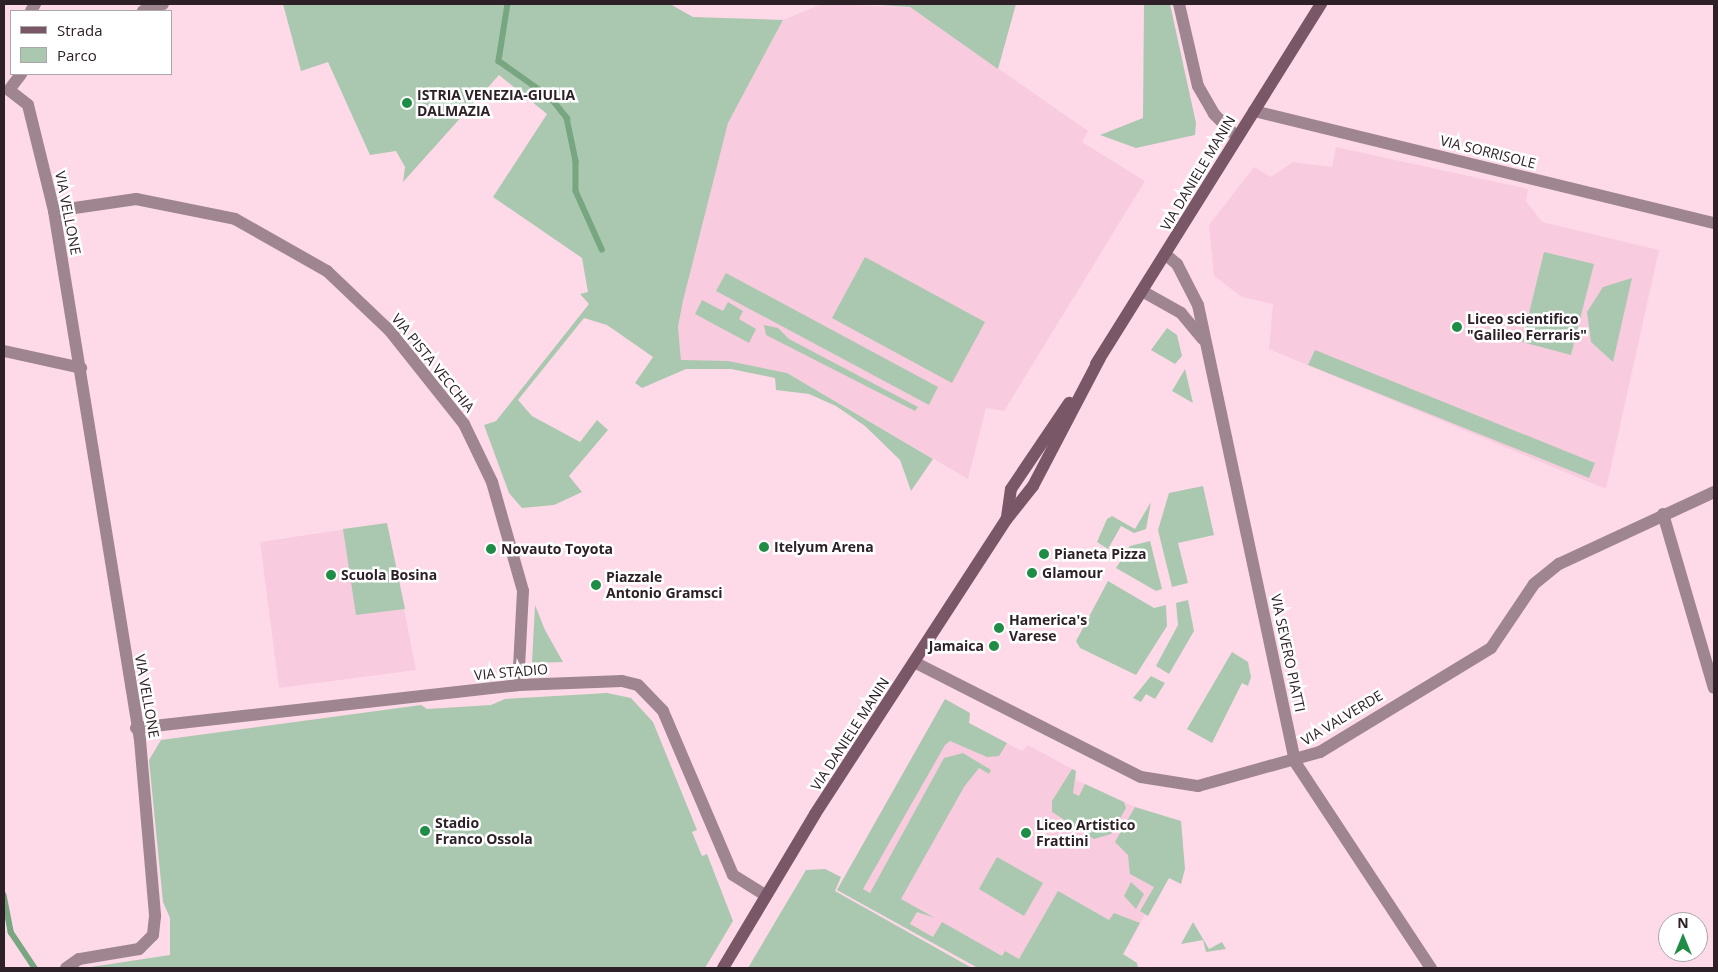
<!DOCTYPE html>
<style>
body{margin:0}
#map{position:relative;width:1718px;height:972px;overflow:hidden;background:#fedae9;font-family:"Open Sans",sans-serif}
div>[style]{position:absolute}
.built>*{inset:0;background:#f8ccde}
.green>*{inset:0;background:#aac8af}
.stream>*{height:5.5px;margin:-2.75px;padding:0 2.75px;transform-origin:2.75px;border-radius:2.75px;background:#77a680}
.street>*{height:12px;margin:-6px;padding:0 6px;transform-origin:6px;border-radius:6px;background:#9e858f}
.secondary>*{height:12px;margin:-6px;padding:0 6px;transform-origin:6px;border-radius:6px;background:#7a5766}
.dots>*{width:14px;height:14px;translate:-50% -50%;box-sizing:border-box;border:2px solid #fff;border-radius:50%}
span{translate:-50% -50%;white-space:nowrap;text-align:center;line-height:1.15;-webkit-text-stroke:5px #fff;paint-order:stroke}
.poi-label{font-size:14px;color:#2d2026;font-weight:700}
.left{translate:0 -50%;text-align:left}
.right{translate:-100% -50%;text-align:right}
.street-label{font-size:14px;color:#2d2026}
.frame{position:absolute;inset:0;border:5px solid #2d2026;pointer-events:none}
.legend{position:absolute;left:10px;top:10px;width:162px;height:65px;box-sizing:border-box;background:#fff;border:1px solid #aba6a8;margin:0;padding:6px 9px;list-style:none;font-size:15px;color:#2d2026}
.legend li{display:flex;align-items:center;gap:10px;height:25px}
.legend b{width:25px;border:1px solid #aba6a8}
.north{position:absolute;left:1658px;top:912px;width:50px;height:50px;box-sizing:border-box;background:#fff;border:1px solid #aba6a8;border-radius:50%;rotate:0deg;font-size:14px;font-weight:700;line-height:20px;text-align:center;color:#2d2026}
.north::after{content:'';display:block;margin:auto;width:18px;height:22px;background:#1f8d45;clip-path:polygon(50% 0,100% 100%,50% 72%,0 100%)}
</style>
<div id="map">
<div class="built">
<i style="clip-path:polygon(822px 4px,910px 7px,1088px 131px,1082px 142px,1145px 181px,1004px 411px,986px 408px,968px 479px,787px 373px,681px 360px,678px 327px,683px 301px,728px 123px,783px 20px)"></i>
<i style="clip-path:polygon(1336px 147px,1528px 189px,1526px 201px,1542px 222px,1659px 250px,1606px 489px,1269px 349px,1273px 304px,1242px 297px,1214px 276px,1209px 225px,1254px 167px,1271px 177px,1293px 162px,1332px 167px)"></i>
<i style="clip-path:polygon(387px 523px,416px 670px,279px 688px,260px 542px)"></i>
<i style="clip-path:polygon(945px 699px,970px 713px,969px 723px,1022px 751px,1028px 745px,1076px 771px,1076px 780px,1155px 816px,1181px 821px,1183px 845px,1116px 968px,978px 968px,837px 890px)"></i>
</div>
<div class="green">
<i style="clip-path:polygon(283px 4px,670px 4px,693px 17px,783px 20px,728px 123px,683px 301px,678px 327px,681px 360px,728px 361px,787px 373px,933px 459px,911px 491px,900px 460px,865px 426px,836px 406px,809px 394px,776px 390px,775px 378px,731px 369px,686px 369px,642px 388px,635px 383px,653px 357px,607px 325px,584px 318px,518px 400px,532px 416px,580px 442px,597px 420px,608px 430px,569px 476px,582px 492px,554px 505px,522px 508px,509px 493px,484px 425px,496px 421px,589px 304px,580px 294px,588px 292px,582px 258px,493px 197px,547px 114px,499px 75px,403px 182px,405px 167px,396px 151px,370px 155px,328px 62px,301px 71px)"></i>
<i style="clip-path:polygon(865px 4px,1016px 4px,998px 69px,910px 7px)"></i>
<i style="clip-path:polygon(1144px 4px,1170px 4px,1196px 123px,1195px 135px,1136px 148px,1100px 135px,1143px 118px)"></i>
<i style="clip-path:polygon(1544px 252px,1594px 264px,1571px 355px,1522px 342px)"></i>
<i style="clip-path:polygon(865px 257px,985px 322px,952px 383px,832px 318px)"></i>
<i style="clip-path:polygon(726px 273px,938px 387px,929px 405px,716px 291px)"></i>
<i style="clip-path:polygon(1632px 278px,1613px 362px,1591px 342px,1587px 312px,1603px 287px)"></i>
<i style="clip-path:polygon(702px 300px,723px 311px,728px 302px,743px 311px,739px 319px,756px 329px,749px 343px,695px 314px)"></i>
<i style="clip-path:polygon(764px 325px,778px 328px,789px 339px,918px 407px,915px 411px,766px 335px)"></i>
<i style="clip-path:polygon(1167px 328px,1177px 335px,1182px 356px,1175px 364px,1151px 350px)"></i>
<i style="clip-path:polygon(1315px 350px,1595px 463px,1589px 478px,1308px 365px)"></i>
<i style="clip-path:polygon(1185px 369px,1193px 403px,1172px 391px)"></i>
<i style="clip-path:polygon(1203px 486px,1214px 535px,1178px 543px,1188px 583px,1172px 587px,1158px 530px,1169px 493px)"></i>
<i style="clip-path:polygon(1151px 502px,1146px 529px,1134px 533px,1121px 526px,1108px 549px,1097px 542px,1107px 519px,1112px 516px,1135px 529px)"></i>
<i style="clip-path:polygon(387px 523px,405px 609px,356px 615px,343px 529px)"></i>
<i style="clip-path:polygon(1150px 541px,1162px 589px,1156px 591px,1116px 568px,1130px 546px)"></i>
<i style="clip-path:polygon(1108px 581px,1154px 608px,1166px 605px,1167px 626px,1136px 675px,1080px 648px,1076px 641px)"></i>
<i style="clip-path:polygon(1188px 600px,1194px 631px,1169px 674px,1156px 666px,1178px 625px,1176px 603px)"></i>
<i style="clip-path:polygon(535px 605px,545px 630px,563px 662px,532px 663px)"></i>
<i style="clip-path:polygon(1232px 652px,1248px 662px,1251px 677px,1248px 686px,1242px 683px,1212px 743px,1187px 729px)"></i>
<i style="clip-path:polygon(1151px 676px,1165px 683px,1155px 699px,1146px 694px,1141px 702px,1133px 698px)"></i>
<i style="clip-path:polygon(607px 693px,631px 698px,653px 722px,697px 830px,692px 832px,702px 856px,707px 854px,733px 921px,705px 968px,84px 968px,170px 955px,170px 918px,163px 902px,149px 760px,161px 740px,421px 705px,427px 709px,491px 705px,505px 699px)"></i>
<i style="clip-path:polygon(945px 699px,970px 713px,969px 723px,1007px 743px,999px 756px,987px 757px,950px 741px,945px 745px,863px 889px,870px 893px,944px 758px,963px 753px,991px 770px,989px 774px,979px 768px,964px 787px,901px 899px,935px 918px,917px 912px,910px 924px,933px 937px,942px 922px,1002px 956px,1005px 951px,1019px 959px,1058px 891px,1109px 920px,1114px 913px,1140px 923px,1123px 954px,1137px 963px,1138px 968px,978px 968px,837px 890px)"></i>
<i style="clip-path:polygon(1072px 769px,1076px 771px,1073px 793px,1079px 796px,1085px 784px,1124px 802px,1126px 808px,1111px 834px,1094px 839px,1052px 812px,1052px 801px)"></i>
<i style="clip-path:polygon(1135px 807px,1181px 821px,1185px 869px,1181px 884px,1169px 878px,1148px 916px,1140px 911px,1154px 887px,1130px 874px,1128px 855px,1115px 842px)"></i>
<i style="clip-path:polygon(997px 857px,1043px 883px,1024px 916px,979px 889px)"></i>
<i style="clip-path:polygon(825px 869px,841px 877px,835px 891px,972px 968px,748px 968px,806px 870px)"></i>
<i style="clip-path:polygon(1131px 882px,1144px 894px,1136px 909px,1124px 896px)"></i>
<i style="clip-path:polygon(1193px 922px,1209px 949px,1222px 942px,1226px 949px,1206px 952px,1203px 940px,1181px 944px)"></i>
</div>
<div class="stream">
<i style="left:508px;top:4px;width:58px;rotate:99deg"></i>
<i style="left:499px;top:61px;width:64px;rotate:35.4deg"></i>
<i style="left:551px;top:98px;width:26px;rotate:51deg"></i>
<i style="left:567px;top:118px;width:44px;rotate:78.2deg"></i>
<i style="left:576px;top:161px;width:30px;rotate:90deg"></i>
<i style="left:576px;top:191px;width:64px;rotate:65.9deg"></i>
<i style="left:4px;top:895px;width:38px;rotate:79deg"></i>
<i style="left:11px;top:932px;width:43px;rotate:56.3deg"></i>
</div>
<div class="street">
<i style="left:1179px;top:4px;width:84px;rotate:77deg"></i>
<i style="left:1198px;top:86px;width:32px;rotate:60deg"></i>
<i style="left:1214px;top:114px;width:31px;rotate:45deg"></i>
<i style="left:31px;top:11px;width:8px;rotate:-60deg"></i>
<i style="left:143px;top:11px;width:21px;rotate:-19deg"></i>
<i style="left:9px;top:90px;width:24px;rotate:38deg"></i>
<i style="left:28px;top:105px;width:109px;rotate:76.2deg"></i>
<i style="left:54px;top:211px;width:536px;rotate:80.77deg"></i>
<i style="left:140px;top:740px;width:177px;rotate:85.1deg"></i>
<i style="left:155px;top:916px;width:19px;rotate:96deg"></i>
<i style="left:153px;top:935px;width:20px;rotate:135deg"></i>
<i style="left:139px;top:949px;width:61px;rotate:170.5deg"></i>
<i style="left:79px;top:959px;width:16px;rotate:145deg"></i>
<i style="left:9px;top:90px;width:20px;rotate:-53deg"></i>
<i style="left:1254px;top:111px;width:473px;rotate:13.7deg"></i>
<i style="left:54px;top:211px;width:83px;rotate:-8.3deg"></i>
<i style="left:136px;top:199px;width:101px;rotate:11.4deg"></i>
<i style="left:235px;top:219px;width:106px;rotate:29.5deg"></i>
<i style="left:327px;top:271px;width:87px;rotate:43.6deg"></i>
<i style="left:390px;top:331px;width:119px;rotate:51.5deg"></i>
<i style="left:464px;top:424px;width:64px;rotate:64.2deg"></i>
<i style="left:492px;top:482px;width:113px;rotate:74.1deg"></i>
<i style="left:523px;top:591px;width:94px;rotate:93deg"></i>
<i style="left:1165px;top:254px;width:16px;rotate:40deg"></i>
<i style="left:1177px;top:264px;width:46px;rotate:62.9deg"></i>
<i style="left:1198px;top:305px;width:467px;rotate:78deg"></i>
<i style="left:1295px;top:762px;width:247px;rotate:56.6deg"></i>
<i style="left:1142px;top:291px;width:45px;rotate:29.4deg"></i>
<i style="left:1181px;top:313px;width:34px;rotate:50deg"></i>
<i style="left:4px;top:351px;width:79px;rotate:12.4deg"></i>
<i style="left:1663px;top:514px;width:181px;rotate:73.7deg"></i>
<i style="left:914px;top:662px;width:254px;rotate:26.9deg"></i>
<i style="left:1141px;top:777px;width:58px;rotate:9deg"></i>
<i style="left:1198px;top:786px;width:127px;rotate:-15.6deg"></i>
<i style="left:1320px;top:752px;width:200px;rotate:-31.3deg"></i>
<i style="left:1491px;top:648px;width:77px;rotate:-56.1deg"></i>
<i style="left:1534px;top:584px;width:32px;rotate:-39deg"></i>
<i style="left:1559px;top:564px;width:171px;rotate:-24.9deg"></i>
<i style="left:136px;top:728px;width:384px;rotate:-6.4deg"></i>
<i style="left:518px;top:685px;width:104px;rotate:-2.2deg"></i>
<i style="left:622px;top:681px;width:16px;rotate:14deg"></i>
<i style="left:638px;top:685px;width:36px;rotate:46deg"></i>
<i style="left:663px;top:711px;width:178px;rotate:66.9deg"></i>
<i style="left:733px;top:875px;width:38px;rotate:32deg"></i>
</div>
<div class="secondary">
<i style="left:1096px;top:364px;width:425px;rotate:-58deg"></i>
<i style="left:1007px;top:517px;width:28px;rotate:-82deg"></i>
<i style="left:1011px;top:489px;width:104px;rotate:-56deg"></i>
<i style="left:723px;top:968px;width:179px;rotate:-59.1deg"></i>
<i style="left:815px;top:814px;width:351px;rotate:-57deg"></i>
<i style="left:1006px;top:520px;width:43px;rotate:-51.5deg"></i>
<i style="left:1033px;top:486px;width:144px;rotate:-62.4deg"></i>
</div>
<div class="dots">
<i style="left:407px;top:103px;background:#1f8d45"></i>
<i style="left:1457px;top:327px;background:#1f8d45"></i>
<i style="left:764px;top:547px;background:#1f8d45"></i>
<i style="left:491px;top:549px;background:#1f8d45"></i>
<i style="left:1044px;top:554px;background:#1f8d45"></i>
<i style="left:1032px;top:573px;background:#1f8d45"></i>
<i style="left:331px;top:575px;background:#1f8d45"></i>
<i style="left:596px;top:585px;background:#1f8d45"></i>
<i style="left:999px;top:628px;background:#1f8d45"></i>
<i style="left:994px;top:646px;background:#1f8d45"></i>
<i style="left:425px;top:831px;background:#1f8d45"></i>
<i style="left:1026px;top:833px;background:#1f8d45"></i>
</div>
<div class="poi-label">
<span class="left" style="left:417px;top:103px">ISTRIA VENEZIA-GIULIA<br>DALMAZIA</span>
<span class="left" style="left:1467px;top:327px">Liceo scientifico<br>"Galileo Ferraris"</span>
<span class="left" style="left:774px;top:547px">Itelyum Arena</span>
<span class="left" style="left:501px;top:549px">Novauto Toyota</span>
<span class="left" style="left:1054px;top:554px">Pianeta Pizza</span>
<span class="left" style="left:1042px;top:573px">Glamour</span>
<span class="left" style="left:341px;top:575px">Scuola Bosina</span>
<span class="left" style="left:606px;top:585px">Piazzale<br>Antonio Gramsci</span>
<span class="left" style="left:1009px;top:628px">Hamerica's<br>Varese</span>
<span class="right" style="left:984px;top:646px">Jamaica</span>
<span class="left" style="left:435px;top:831px">Stadio<br>Franco Ossola</span>
<span class="left" style="left:1036px;top:833px">Liceo Artistico<br>Frattini</span>
</div>
<div class="street-label">
<span style="left:1488px;top:152px;rotate:14deg">VIA SORRISOLE</span>
<span style="left:1198px;top:173px;rotate:-59deg">VIA DANIELE MANIN</span>
<span style="left:68px;top:213px;rotate:79deg">VIA VELLONE</span>
<span style="left:433px;top:363px;rotate:51deg">VIA PISTA VECCHIA</span>
<span style="left:1288px;top:653px;rotate:78deg">VIA SEVERO PIATTI</span>
<span style="left:511px;top:672px;rotate:-5deg">VIA STADIO</span>
<span style="left:147px;top:696px;rotate:80deg">VIA VELLONE</span>
<span style="left:1342px;top:718px;rotate:-31deg">VIA VALVERDE</span>
<span style="left:850px;top:734px;rotate:-57deg">VIA DANIELE MANIN</span>
</div>
<div class="frame"></div>
<ul class="legend">
<li><b style="height:6px;background:#7a5766"></b>Strada</li>
<li><b style="height:14px;background:#aac8af"></b>Parco</li>
</ul>
<div class="north">N</div>
</div>
